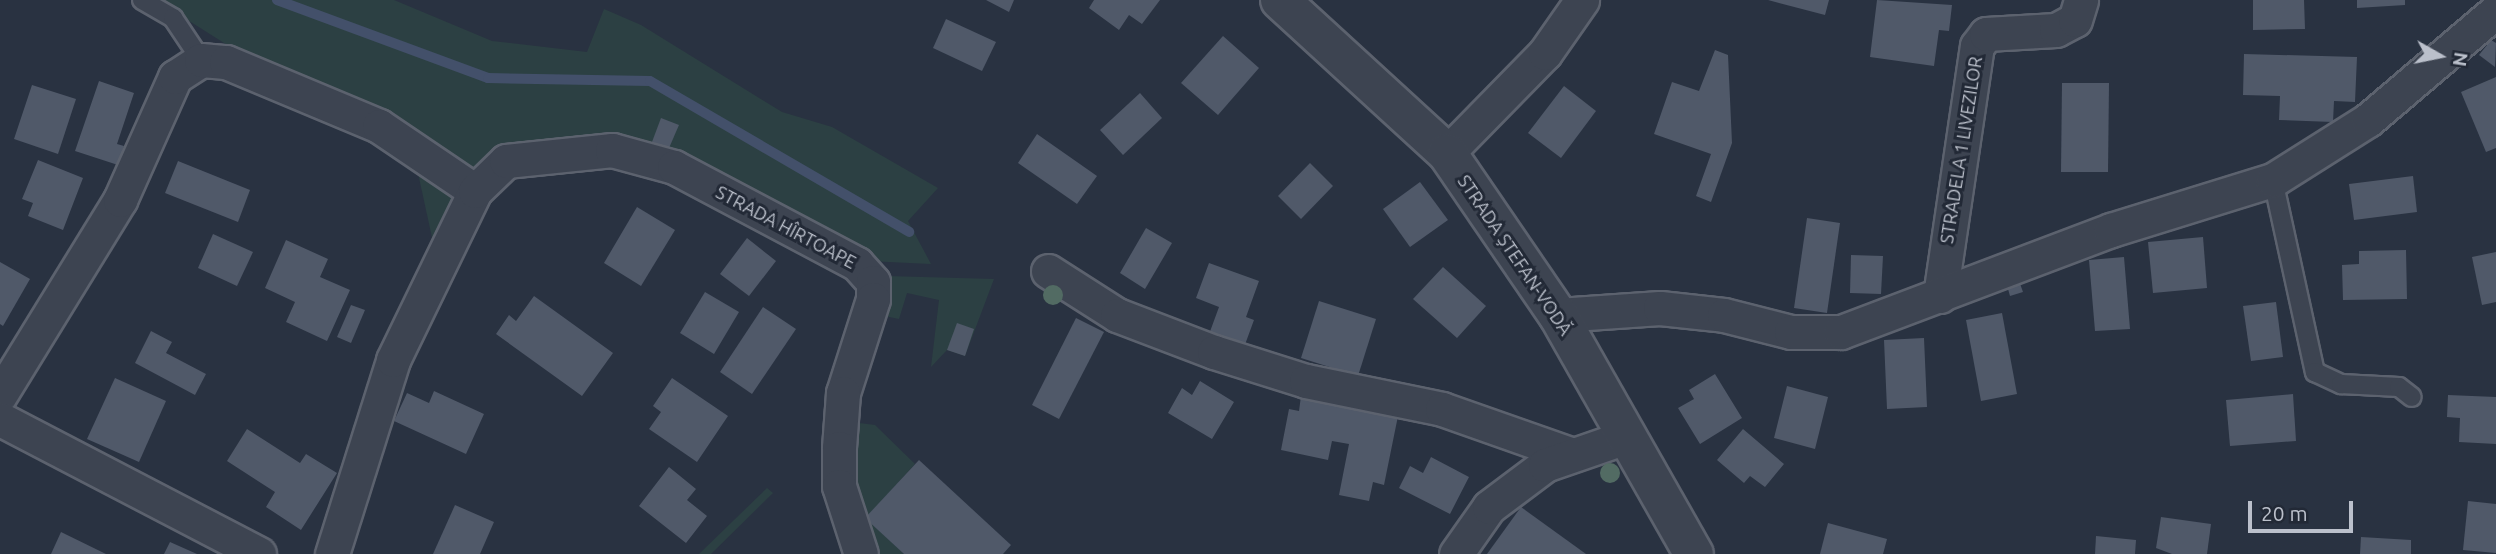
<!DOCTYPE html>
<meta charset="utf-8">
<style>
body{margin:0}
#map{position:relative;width:2496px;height:554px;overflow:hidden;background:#293241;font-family:Ubuntu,sans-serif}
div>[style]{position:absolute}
.green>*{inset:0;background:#2c4043}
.stream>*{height:10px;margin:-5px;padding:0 5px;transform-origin:5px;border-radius:5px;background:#43506a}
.building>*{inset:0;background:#505969}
.roads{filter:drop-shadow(2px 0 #5c626e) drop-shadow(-2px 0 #5c626e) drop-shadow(0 2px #5c626e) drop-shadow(0 -2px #5c626e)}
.service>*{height:18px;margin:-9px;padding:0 9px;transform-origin:9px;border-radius:9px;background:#3d4451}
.minor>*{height:33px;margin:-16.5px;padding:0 16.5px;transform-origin:16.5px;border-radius:16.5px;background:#3d4451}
.tertiary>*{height:38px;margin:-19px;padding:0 19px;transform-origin:19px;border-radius:19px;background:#3d4451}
.trees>*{width:20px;height:20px;margin:-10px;border-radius:50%;background:#526b63}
span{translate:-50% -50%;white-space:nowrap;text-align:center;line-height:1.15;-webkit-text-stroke:6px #222936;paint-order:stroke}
.street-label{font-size:18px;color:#bbc0cb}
.north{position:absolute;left:2405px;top:21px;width:70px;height:70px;-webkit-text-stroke:5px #222936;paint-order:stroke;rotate:99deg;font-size:19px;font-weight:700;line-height:28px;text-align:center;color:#bbc0cb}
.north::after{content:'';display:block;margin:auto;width:24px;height:32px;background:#bbc0cb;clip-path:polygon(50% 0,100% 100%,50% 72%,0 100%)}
.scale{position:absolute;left:2248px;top:501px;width:105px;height:32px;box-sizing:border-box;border:4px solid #bbc0cb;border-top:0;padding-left:9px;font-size:21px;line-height:24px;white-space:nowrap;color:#bbc0cb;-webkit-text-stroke:5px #222936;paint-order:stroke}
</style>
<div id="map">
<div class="green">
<i style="clip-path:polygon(156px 0,394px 0,492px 41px,587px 52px,604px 9px,641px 25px,782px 112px,832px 127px,938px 188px,908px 221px,931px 264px,868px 261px,665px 155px,500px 153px,469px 171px,251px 60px)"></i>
<i style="clip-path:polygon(416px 164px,463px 195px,433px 242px)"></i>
<i style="clip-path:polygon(886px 276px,994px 279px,965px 356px,947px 350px,931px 367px,939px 300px,907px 293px,899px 319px,875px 314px)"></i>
<i style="clip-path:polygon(851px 422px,875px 425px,915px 464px,866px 518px,904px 554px,879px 554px,871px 548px,855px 497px)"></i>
<i style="clip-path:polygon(767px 488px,773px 493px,711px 554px,699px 554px)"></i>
</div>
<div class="stream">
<i style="left:277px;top:0;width:225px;rotate:20.3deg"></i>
<i style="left:488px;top:78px;width:162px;rotate:1.1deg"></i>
<i style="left:650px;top:81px;width:300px;rotate:30.2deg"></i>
</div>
<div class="building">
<i style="clip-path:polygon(986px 0,1014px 0,1009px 12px)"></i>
<i style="clip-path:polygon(1094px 0,1160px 0,1142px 24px,1129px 15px,1119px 30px,1089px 8px)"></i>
<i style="clip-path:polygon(1768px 0,1829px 0,1825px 15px)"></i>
<i style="clip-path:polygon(1877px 0,1952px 5px,1949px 31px,1939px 30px,1934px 66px,1870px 57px)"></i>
<i style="clip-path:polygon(2253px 0,2304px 0,2305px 29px,2253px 30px)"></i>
<i style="clip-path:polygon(2357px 0,2405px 0,2405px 5px,2357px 8px)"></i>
<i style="clip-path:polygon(946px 19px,996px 42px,982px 71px,933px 48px)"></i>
<i style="clip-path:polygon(1223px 36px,1259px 68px,1218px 115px,1181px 83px)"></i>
<i style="clip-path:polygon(2491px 40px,2496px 43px,2495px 67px,2479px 55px)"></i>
<i style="clip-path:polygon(1715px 50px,1728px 55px,1732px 143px,1711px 202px,1696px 196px,1711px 154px,1654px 134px,1672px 82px,1699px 91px)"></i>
<i style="clip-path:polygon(2244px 54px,2357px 57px,2355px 102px,2334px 101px,2333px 122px,2279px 120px,2280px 96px,2243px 95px)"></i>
<i style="clip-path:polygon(2496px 77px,2496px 148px,2486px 152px,2461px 92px)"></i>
<i style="clip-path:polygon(99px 81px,134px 93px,117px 144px,124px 146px,118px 165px,75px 151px)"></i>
<i style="clip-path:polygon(2062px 83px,2109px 83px,2108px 172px,2061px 172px)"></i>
<i style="clip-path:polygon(32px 85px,76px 99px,58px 154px,14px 139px)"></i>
<i style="clip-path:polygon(1564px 86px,1596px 111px,1561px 158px,1528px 133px)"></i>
<i style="clip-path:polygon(1140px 93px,1162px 118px,1123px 155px,1100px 130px)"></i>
<i style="clip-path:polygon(661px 118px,679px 125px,669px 148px,652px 142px)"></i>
<i style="clip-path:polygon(1037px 134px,1097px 176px,1077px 204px,1018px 163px)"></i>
<i style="clip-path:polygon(38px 160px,83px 178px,63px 230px,28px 216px,33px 203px,22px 199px)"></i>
<i style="clip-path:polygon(178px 161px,250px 190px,238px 222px,165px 193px)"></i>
<i style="clip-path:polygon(1310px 163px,1333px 186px,1301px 219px,1278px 196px)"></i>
<i style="clip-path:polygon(2413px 176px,2417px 212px,2354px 220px,2349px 184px)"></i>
<i style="clip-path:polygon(1420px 182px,1448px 220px,1410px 247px,1383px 209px)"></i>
<i style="clip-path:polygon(637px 207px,675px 230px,641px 286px,604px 263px)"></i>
<i style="clip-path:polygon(1807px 218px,1840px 223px,1827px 313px,1794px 308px)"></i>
<i style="clip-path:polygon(1146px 228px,1172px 243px,1145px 289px,1120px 273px)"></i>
<i style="clip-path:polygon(213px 234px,253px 252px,237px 286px,198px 268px)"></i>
<i style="clip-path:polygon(2203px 237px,2207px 288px,2153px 293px,2148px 242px)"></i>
<i style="clip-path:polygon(747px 238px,776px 261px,749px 296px,720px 274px)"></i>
<i style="clip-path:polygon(286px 240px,328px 259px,320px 277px,350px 290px,327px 341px,286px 322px,295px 302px,265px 288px)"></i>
<i style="clip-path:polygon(2406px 250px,2407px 299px,2343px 300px,2342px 265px,2359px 264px,2359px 251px)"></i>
<i style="clip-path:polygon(2496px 252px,2496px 302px,2482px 305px,2472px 257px)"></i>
<i style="clip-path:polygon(1851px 255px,1883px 256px,1881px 294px,1850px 293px)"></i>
<i style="clip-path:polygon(2124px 257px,2130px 329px,2095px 331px,2089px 260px)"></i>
<i style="clip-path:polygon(0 262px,30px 279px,3px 326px,0 324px)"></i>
<i style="clip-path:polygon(1209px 263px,1259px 281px,1246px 317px,1254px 320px,1243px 350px,1208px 337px,1219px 307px,1196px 298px)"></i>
<i style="clip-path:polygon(1443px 267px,1486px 306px,1457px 338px,1413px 299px)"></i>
<i style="clip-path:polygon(2018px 278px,2023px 292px,2010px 296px,2006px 282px)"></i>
<i style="clip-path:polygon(705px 292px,739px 312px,714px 354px,680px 333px)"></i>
<i style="clip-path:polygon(534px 296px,613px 353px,582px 396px,496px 334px,509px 315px,516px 321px)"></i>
<i style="clip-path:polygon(1319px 301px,1376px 319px,1358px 376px,1301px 358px)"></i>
<i style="clip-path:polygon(2276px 302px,2283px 357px,2251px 361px,2243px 306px)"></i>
<i style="clip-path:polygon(351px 305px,365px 310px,351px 343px,337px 337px)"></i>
<i style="clip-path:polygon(763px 307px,796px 329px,752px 394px,720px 372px)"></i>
<i style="clip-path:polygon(2002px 313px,2017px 394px,1981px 401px,1966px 320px)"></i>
<i style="clip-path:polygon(1076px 318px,1104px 332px,1059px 419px,1032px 405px)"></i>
<i style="clip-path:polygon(957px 323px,974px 329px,965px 356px,947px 350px)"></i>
<i style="clip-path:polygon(151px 331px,172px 342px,166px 353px,206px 374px,195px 395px,135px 363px)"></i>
<i style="clip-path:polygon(1924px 338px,1927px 407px,1887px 409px,1884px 340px)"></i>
<i style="clip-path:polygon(1715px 374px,1742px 418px,1700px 444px,1678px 408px,1694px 399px,1689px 390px)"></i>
<i style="clip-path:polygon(115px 378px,166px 401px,139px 462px,87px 439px)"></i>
<i style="clip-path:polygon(672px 378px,728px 416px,697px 462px,649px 429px,661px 412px,653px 406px)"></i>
<i style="clip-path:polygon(1200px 381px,1234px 402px,1212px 439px,1168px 413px,1182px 388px,1192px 395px)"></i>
<i style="clip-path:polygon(1787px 386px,1828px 397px,1815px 449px,1774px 438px)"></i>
<i style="clip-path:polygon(434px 391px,484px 414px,466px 454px,394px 421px,407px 393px,429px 403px)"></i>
<i style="clip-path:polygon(2293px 394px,2296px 441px,2230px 446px,2226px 400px)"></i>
<i style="clip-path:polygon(2448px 395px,2496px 397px,2496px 444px,2459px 442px,2460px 418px,2447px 417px)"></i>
<i style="clip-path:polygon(1301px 396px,1398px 416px,1384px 485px,1373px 482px,1369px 501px,1339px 495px,1349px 444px,1332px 441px,1328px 460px,1281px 450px,1289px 409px,1299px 411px)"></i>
<i style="clip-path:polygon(247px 429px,300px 463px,306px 454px,337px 473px,301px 530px,266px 507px,275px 492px,227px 461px)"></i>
<i style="clip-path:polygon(1743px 429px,1784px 464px,1765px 487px,1750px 476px,1744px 483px,1717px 460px)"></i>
<i style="clip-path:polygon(1431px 457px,1469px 477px,1450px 514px,1399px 488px,1410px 466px,1423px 473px)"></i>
<i style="clip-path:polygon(919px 460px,1011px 545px,1003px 554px,904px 554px,865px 518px)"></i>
<i style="clip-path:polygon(669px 467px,696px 489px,687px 500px,707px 516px,686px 543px,639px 506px)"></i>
<i style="clip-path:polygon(2468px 501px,2496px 504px,2496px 553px,2463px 550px)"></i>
<i style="clip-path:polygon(455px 505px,494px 522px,480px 554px,433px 554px)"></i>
<i style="clip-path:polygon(1521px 507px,1586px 554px,1487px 554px)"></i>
<i style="clip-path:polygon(2161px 517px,2211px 524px,2207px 554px,2172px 554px,2156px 548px)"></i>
<i style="clip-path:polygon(1828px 523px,1887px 539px,1883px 554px,1820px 554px)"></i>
<i style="clip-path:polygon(61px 532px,106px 554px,51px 554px)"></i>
<i style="clip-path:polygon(2096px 536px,2136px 540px,2135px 554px,2095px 554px)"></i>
<i style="clip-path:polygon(2361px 537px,2411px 540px,2411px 554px,2360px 554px)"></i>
<i style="clip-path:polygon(170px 542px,197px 554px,164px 554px)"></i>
</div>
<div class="roads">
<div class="service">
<i style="left:142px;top:0;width:36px;rotate:30deg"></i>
<i style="left:173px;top:18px;width:50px;rotate:56.3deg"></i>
<i style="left:2273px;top:180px;width:197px;rotate:77.7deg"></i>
<i style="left:2315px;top:372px;width:29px;rotate:25deg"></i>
<i style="left:2341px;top:384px;width:58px;rotate:3deg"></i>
<i style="left:2399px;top:387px;width:16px;rotate:38deg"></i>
</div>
<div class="minor">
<i style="left:1447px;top:153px;width:140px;rotate:-45.6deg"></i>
<i style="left:1545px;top:53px;width:65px;rotate:-55.1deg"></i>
<i style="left:1048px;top:271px;width:82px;rotate:32.5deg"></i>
<i style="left:1117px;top:315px;width:104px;rotate:20.9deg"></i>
<i style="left:1214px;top:352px;width:96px;rotate:17.5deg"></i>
<i style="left:1306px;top:381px;width:139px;rotate:11.6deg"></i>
<i style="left:1442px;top:409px;width:133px;rotate:19.4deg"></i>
<i style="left:1940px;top:296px;width:253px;rotate:-81.6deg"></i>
<i style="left:1977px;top:46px;width:15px;rotate:-53deg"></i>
<i style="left:1986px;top:34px;width:70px;rotate:-3.3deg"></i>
<i style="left:2056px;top:30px;width:21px;rotate:-28deg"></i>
<i style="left:2075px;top:20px;width:21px;rotate:-73deg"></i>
<i style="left:1558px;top:315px;width:102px;rotate:-3.9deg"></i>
<i style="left:1660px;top:308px;width:64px;rotate:6.2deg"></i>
<i style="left:1724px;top:315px;width:69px;rotate:14.2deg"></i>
<i style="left:1791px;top:332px;width:50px"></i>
<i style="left:1841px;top:332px;width:289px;rotate:-20.7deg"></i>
<i style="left:2111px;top:230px;width:170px;rotate:-17.2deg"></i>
<i style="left:2273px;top:180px;width:112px;rotate:-32.3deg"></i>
<i style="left:2368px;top:120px;width:168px;rotate:-40.4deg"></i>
<i style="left:0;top:395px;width:229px;rotate:-58.4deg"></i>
<i style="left:120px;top:200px;width:135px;rotate:-65.9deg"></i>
<i style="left:175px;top:77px;width:31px;rotate:-33deg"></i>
<i style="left:201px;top:60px;width:25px;rotate:5deg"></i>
<i style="left:226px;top:62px;width:166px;rotate:22.7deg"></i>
<i style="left:379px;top:126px;width:116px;rotate:34.1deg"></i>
<i style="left:0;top:419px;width:292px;rotate:27.5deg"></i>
<i style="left:332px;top:554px;width:203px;rotate:-72.5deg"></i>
<i style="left:393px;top:360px;width:188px;rotate:-64.1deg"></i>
<i style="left:475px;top:191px;width:43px;rotate:-44.1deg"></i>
<i style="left:506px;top:161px;width:107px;rotate:-5.9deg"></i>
<i style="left:612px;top:150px;width:64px;rotate:15.3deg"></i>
<i style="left:674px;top:167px;width:207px;rotate:27.9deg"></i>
<i style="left:857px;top:264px;width:24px;rotate:48deg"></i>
<i style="left:873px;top:282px;width:17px;rotate:90deg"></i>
<i style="left:873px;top:299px;width:99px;rotate:107.7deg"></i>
<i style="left:843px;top:393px;width:55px;rotate:94.2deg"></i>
<i style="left:839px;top:448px;width:38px;rotate:90deg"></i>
<i style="left:839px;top:486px;width:71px;rotate:72.1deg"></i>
<i style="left:1456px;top:554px;width:57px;rotate:-54.9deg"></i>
<i style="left:1489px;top:507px;width:70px;rotate:-36.9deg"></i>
<i style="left:1545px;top:465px;width:86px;rotate:-19.1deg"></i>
</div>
<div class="tertiary">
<i style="left:1280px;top:0;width:226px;rotate:42.5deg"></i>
<i style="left:1447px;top:153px;width:196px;rotate:55.6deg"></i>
<i style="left:1558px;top:315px;width:275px;rotate:60.4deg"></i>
</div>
</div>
<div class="trees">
<i style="left:1053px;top:295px"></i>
<i style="left:1610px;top:473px"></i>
</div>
<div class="street-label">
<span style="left:1961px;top:150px;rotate:-81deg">STRADELA 1 LIVEZILOR</span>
<span style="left:786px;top:227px;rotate:28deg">STRADA HÎRTOAPE</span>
<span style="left:1515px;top:255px;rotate:56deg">STRADA ȘTEFAN-VODĂ</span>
</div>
<div class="north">N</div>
<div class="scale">20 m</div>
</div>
